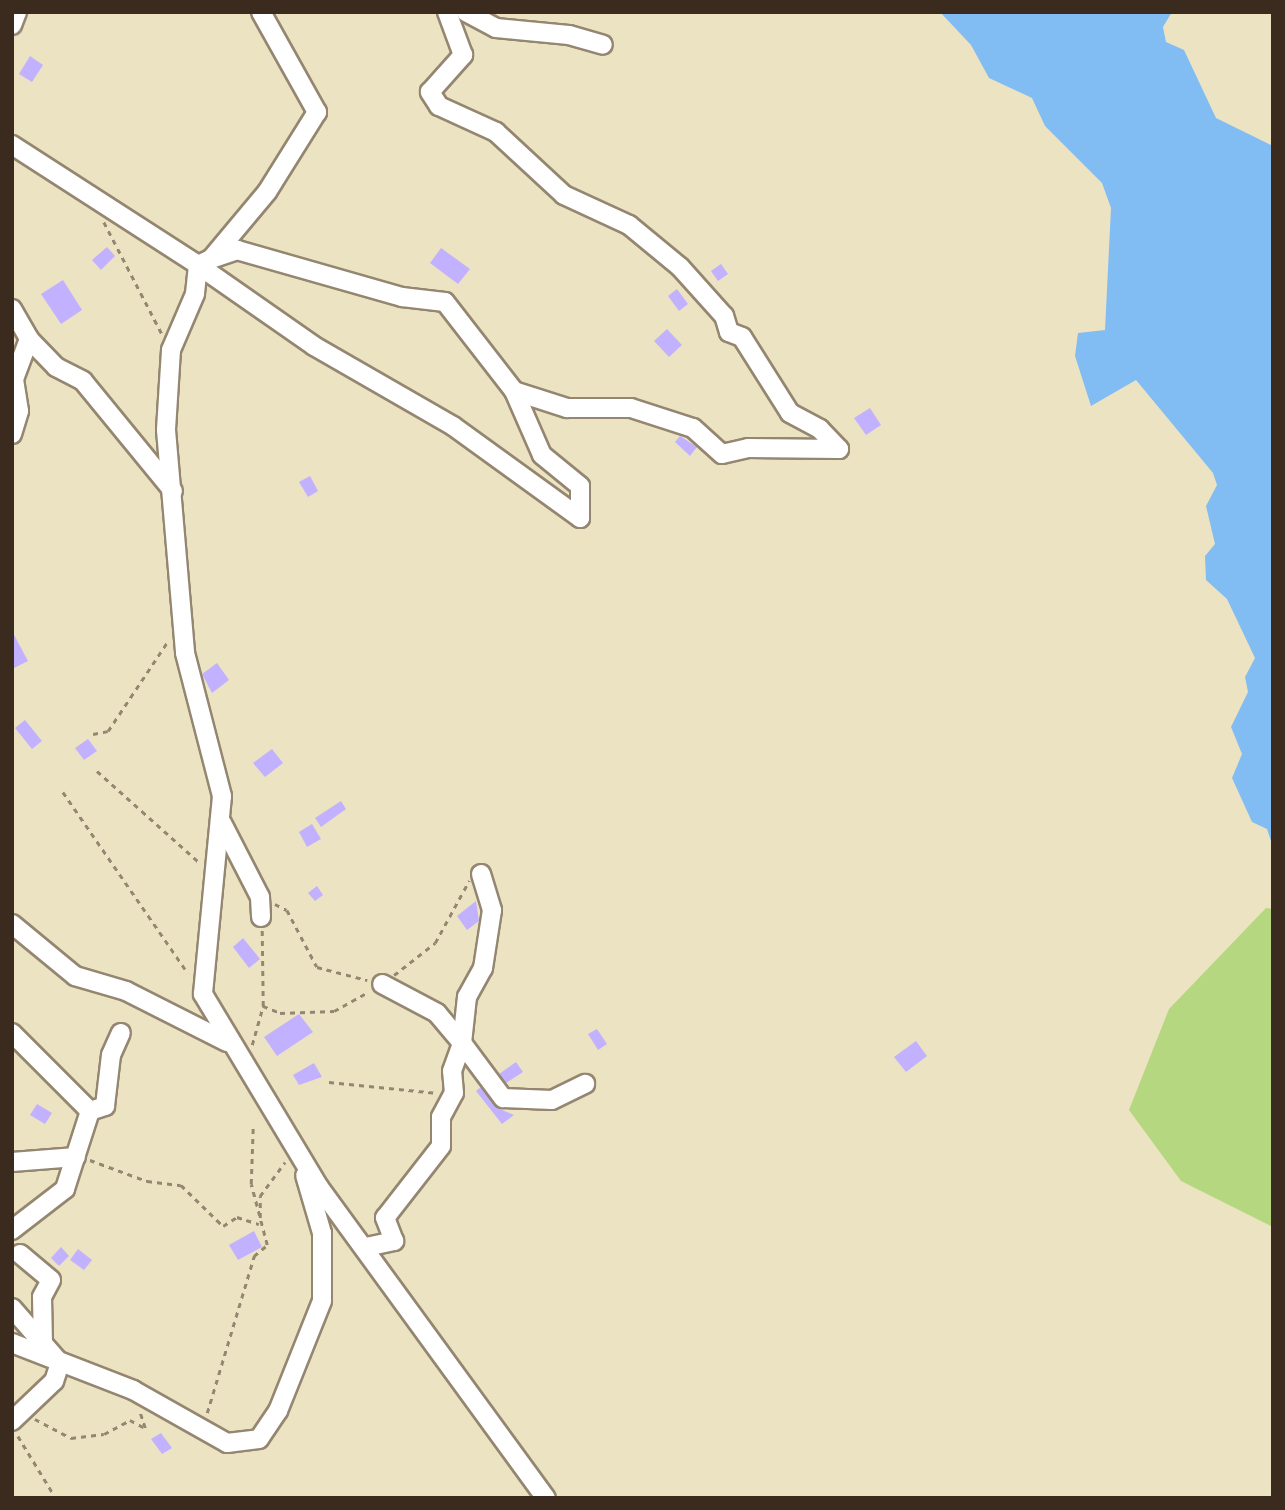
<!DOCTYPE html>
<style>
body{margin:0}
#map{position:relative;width:1285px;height:1510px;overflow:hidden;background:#ece3c3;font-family:Mynerve,sans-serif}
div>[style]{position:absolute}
.green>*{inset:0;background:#b5d77f}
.water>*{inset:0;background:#81bdf3}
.building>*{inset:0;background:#c2b1ff}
.path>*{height:2.5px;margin-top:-1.25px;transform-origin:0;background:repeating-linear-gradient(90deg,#948670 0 5px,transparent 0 10px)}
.roads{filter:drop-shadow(2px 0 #948670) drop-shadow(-2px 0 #948670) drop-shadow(0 2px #948670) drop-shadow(0 -2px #948670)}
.minor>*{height:18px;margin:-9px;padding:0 9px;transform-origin:9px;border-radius:9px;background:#fff}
span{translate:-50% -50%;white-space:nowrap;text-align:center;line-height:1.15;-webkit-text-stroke:6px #fdfcf7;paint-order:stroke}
.frame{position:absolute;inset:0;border:14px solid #3b2a1e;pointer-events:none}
</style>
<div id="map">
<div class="green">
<i style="clip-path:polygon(1266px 908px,1273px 909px,1273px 1227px,1181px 1181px,1129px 1110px,1169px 1009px)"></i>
</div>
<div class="water">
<i style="clip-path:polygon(940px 12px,1172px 12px,1163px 27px,1166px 42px,1184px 50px,1216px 118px,1273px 146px,1273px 847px,1267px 829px,1252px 822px,1232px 778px,1242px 754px,1231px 727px,1248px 692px,1245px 677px,1255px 658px,1227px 599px,1206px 580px,1205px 556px,1215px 544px,1206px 506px,1217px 485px,1213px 473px,1136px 380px,1091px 406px,1075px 356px,1078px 333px,1105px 330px,1111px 208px,1102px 183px,1045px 126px,1032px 98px,989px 78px,971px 45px)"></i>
</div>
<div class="building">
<i style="clip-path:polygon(30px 56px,43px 65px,32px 82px,19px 74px)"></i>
<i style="clip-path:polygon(107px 247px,115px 256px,101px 270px,92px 260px)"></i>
<i style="clip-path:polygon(441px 248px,470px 269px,458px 284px,430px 263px)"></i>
<i style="clip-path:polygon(721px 264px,728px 274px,718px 281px,711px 271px)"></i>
<i style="clip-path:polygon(63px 280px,82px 310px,61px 324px,41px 294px)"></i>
<i style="clip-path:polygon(677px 289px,688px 304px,679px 311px,668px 296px)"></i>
<i style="clip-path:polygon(667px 329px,682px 345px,669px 357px,654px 341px)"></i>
<i style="clip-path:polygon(870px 408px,881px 425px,866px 435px,854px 418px)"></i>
<i style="clip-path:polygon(680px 436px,697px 447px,690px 456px,675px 442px)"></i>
<i style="clip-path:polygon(310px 476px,318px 491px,308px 497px,299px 482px)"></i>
<i style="clip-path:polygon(12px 631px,28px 661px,12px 669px)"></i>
<i style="clip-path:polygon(217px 663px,229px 680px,212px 693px,202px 674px)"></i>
<i style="clip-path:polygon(25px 720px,42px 741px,32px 749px,15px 728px)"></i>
<i style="clip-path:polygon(88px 739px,97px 751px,84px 760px,75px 748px)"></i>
<i style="clip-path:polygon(272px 749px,283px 763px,265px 777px,253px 763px)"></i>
<i style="clip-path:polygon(341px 801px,346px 809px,321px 827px,315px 818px)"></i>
<i style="clip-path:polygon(312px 824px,321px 839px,307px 847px,299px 832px)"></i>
<i style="clip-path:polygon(317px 886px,323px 895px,315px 901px,308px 893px)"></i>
<i style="clip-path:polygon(476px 901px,479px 921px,467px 930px,457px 916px)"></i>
<i style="clip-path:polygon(243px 938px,260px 959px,249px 968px,233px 947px)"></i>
<i style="clip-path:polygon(299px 1014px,313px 1032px,277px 1056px,264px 1037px)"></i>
<i style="clip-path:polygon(597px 1029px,607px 1044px,598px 1050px,588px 1034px)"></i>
<i style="clip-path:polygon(916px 1041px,927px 1056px,906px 1072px,894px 1057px)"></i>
<i style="clip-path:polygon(516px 1062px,523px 1072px,506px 1083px,499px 1074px)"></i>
<i style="clip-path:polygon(314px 1063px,322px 1077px,299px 1085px,293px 1075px)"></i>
<i style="clip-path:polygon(481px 1087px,497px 1108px,514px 1115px,502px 1124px,476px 1091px)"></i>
<i style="clip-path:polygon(37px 1104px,52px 1113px,45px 1124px,30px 1115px)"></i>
<i style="clip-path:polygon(254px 1231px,262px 1247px,238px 1260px,229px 1245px)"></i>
<i style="clip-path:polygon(61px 1247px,69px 1256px,59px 1266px,51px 1258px)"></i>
<i style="clip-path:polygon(78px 1249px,92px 1260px,84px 1270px,70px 1260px)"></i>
<i style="clip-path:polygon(161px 1433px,172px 1448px,162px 1454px,151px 1439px)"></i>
</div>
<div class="path">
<i style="left:104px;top:222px;width:126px;rotate:62.6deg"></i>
<i style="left:93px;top:734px;width:15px;rotate:-11deg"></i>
<i style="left:108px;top:731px;width:108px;rotate:-56.3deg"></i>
<i style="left:97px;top:771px;width:138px;rotate:41.8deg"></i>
<i style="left:63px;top:792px;width:220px;rotate:55.4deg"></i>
<i style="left:275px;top:904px;width:13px;rotate:27deg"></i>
<i style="left:287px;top:910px;width:64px;rotate:62.2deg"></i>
<i style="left:317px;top:967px;width:52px;rotate:14.6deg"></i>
<i style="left:394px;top:975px;width:52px;rotate:-38deg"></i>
<i style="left:435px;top:943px;width:71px;rotate:-61.3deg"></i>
<i style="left:263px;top:1006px;width:18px;rotate:22deg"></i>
<i style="left:280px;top:1013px;width:54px;rotate:-2.1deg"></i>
<i style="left:334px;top:1011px;width:39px;rotate:-29deg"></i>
<i style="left:252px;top:1045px;width:41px;rotate:-74.2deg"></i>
<i style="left:263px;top:1006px;width:76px;rotate:-90.8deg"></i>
<i style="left:329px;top:1082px;width:109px;rotate:5.8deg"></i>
<i style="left:90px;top:1160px;width:61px;rotate:20.2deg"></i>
<i style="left:147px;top:1181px;width:34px;rotate:7deg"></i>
<i style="left:181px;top:1185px;width:59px;rotate:44.3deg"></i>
<i style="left:223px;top:1226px;width:17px;rotate:-33deg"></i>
<i style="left:237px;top:1217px;width:23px;rotate:18deg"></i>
<i style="left:260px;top:1218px;width:22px;rotate:-90deg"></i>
<i style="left:260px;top:1196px;width:42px;rotate:-53.7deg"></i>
<i style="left:207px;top:1413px;width:164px;rotate:-73.3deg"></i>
<i style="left:254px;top:1256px;width:17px;rotate:-40deg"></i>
<i style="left:267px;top:1245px;width:63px;rotate:-104.7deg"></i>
<i style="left:251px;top:1184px;width:57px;rotate:-88deg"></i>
<i style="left:35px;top:1419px;width:41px;rotate:27.8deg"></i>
<i style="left:71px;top:1438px;width:33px;rotate:-7deg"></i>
<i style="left:104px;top:1434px;width:30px;rotate:-28deg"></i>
<i style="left:130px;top:1420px;width:17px;rotate:28deg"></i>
<i style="left:145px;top:1428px;width:16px;rotate:-108deg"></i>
<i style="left:18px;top:1436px;width:69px;rotate:58.6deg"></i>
</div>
<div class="roads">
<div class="minor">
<i style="left:261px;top:12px;width:115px;rotate:60.8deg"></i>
<i style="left:317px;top:112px;width:94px;rotate:122deg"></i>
<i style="left:267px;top:192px;width:87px;rotate:129.9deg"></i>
<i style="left:211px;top:259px;width:14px;rotate:155deg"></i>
<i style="left:198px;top:265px;width:141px;rotate:34.9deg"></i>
<i style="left:314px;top:346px;width:160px;rotate:29.9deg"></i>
<i style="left:453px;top:426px;width:157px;rotate:35.9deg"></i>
<i style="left:580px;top:518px;width:32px;rotate:-90deg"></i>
<i style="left:580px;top:486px;width:49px;rotate:-140.8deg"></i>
<i style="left:542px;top:455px;width:70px;rotate:-113.6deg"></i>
<i style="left:466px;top:12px;width:34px;rotate:28deg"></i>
<i style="left:496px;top:28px;width:73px;rotate:5.5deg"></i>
<i style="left:569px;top:35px;width:35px;rotate:16deg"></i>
<i style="left:12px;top:25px;width:14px;rotate:-69deg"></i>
<i style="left:12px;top:145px;width:221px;rotate:32.8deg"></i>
<i style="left:198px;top:265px;width:29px;rotate:96deg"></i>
<i style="left:195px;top:294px;width:61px;rotate:113.2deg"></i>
<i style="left:171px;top:350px;width:80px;rotate:93.6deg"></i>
<i style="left:166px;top:430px;width:224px;rotate:85.1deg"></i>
<i style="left:185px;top:653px;width:148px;rotate:75.5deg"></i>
<i style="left:222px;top:796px;width:199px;rotate:95.5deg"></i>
<i style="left:203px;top:994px;width:225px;rotate:59deg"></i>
<i style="left:319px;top:1187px;width:385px;rotate:53.9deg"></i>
<i style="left:211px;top:259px;width:28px;rotate:-19deg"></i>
<i style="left:237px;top:250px;width:172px;rotate:15.9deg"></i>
<i style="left:402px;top:297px;width:43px;rotate:6.6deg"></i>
<i style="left:445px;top:302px;width:113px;rotate:52.2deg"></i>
<i style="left:514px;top:391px;width:56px;rotate:17.8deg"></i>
<i style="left:567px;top:408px;width:64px"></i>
<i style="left:631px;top:408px;width:65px;rotate:17.9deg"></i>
<i style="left:693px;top:428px;width:39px;rotate:42deg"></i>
<i style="left:722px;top:454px;width:27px;rotate:-13deg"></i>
<i style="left:748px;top:448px;width:91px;rotate:0.6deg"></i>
<i style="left:839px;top:449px;width:28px;rotate:-134deg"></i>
<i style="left:820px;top:429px;width:34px;rotate:-152deg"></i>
<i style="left:790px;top:413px;width:90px;rotate:-122.3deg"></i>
<i style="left:742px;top:337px;width:14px;rotate:-159deg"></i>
<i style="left:729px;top:332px;width:17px;rotate:-107deg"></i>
<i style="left:724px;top:316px;width:66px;rotate:-131.9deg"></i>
<i style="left:680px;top:267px;width:66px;rotate:-140.5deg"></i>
<i style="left:629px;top:225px;width:72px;rotate:-155.2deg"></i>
<i style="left:564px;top:195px;width:93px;rotate:-137.2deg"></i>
<i style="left:496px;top:132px;width:63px;rotate:-155.5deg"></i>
<i style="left:439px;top:106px;width:17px;rotate:-123deg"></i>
<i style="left:430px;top:92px;width:50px;rotate:-48.3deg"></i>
<i style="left:463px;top:55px;width:46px;rotate:-110.4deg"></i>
<i style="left:12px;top:309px;width:34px;rotate:60deg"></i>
<i style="left:29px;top:339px;width:39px;rotate:46deg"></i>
<i style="left:56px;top:367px;width:30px;rotate:27deg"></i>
<i style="left:83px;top:381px;width:142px;rotate:50.7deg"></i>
<i style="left:12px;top:434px;width:24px;rotate:-73deg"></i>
<i style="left:19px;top:411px;width:32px;rotate:-99deg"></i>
<i style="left:14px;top:379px;width:43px;rotate:-69.4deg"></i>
<i style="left:222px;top:823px;width:83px;rotate:62.8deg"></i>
<i style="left:260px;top:897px;width:20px;rotate:87deg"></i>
<i style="left:481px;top:874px;width:38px;rotate:73deg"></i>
<i style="left:492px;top:910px;width:59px;rotate:98.8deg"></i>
<i style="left:483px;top:968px;width:33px;rotate:119deg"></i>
<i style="left:467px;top:997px;width:46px;rotate:96.2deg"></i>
<i style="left:462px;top:1043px;width:69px;rotate:53.3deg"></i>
<i style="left:503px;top:1098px;width:49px;rotate:2.3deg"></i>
<i style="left:552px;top:1100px;width:37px;rotate:-26deg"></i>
<i style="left:12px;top:924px;width:82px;rotate:39.5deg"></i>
<i style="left:75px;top:976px;width:53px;rotate:16.4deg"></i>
<i style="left:126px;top:991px;width:113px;rotate:26.8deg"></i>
<i style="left:12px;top:1033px;width:110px;rotate:45deg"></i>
<i style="left:90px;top:1111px;width:82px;rotate:107.8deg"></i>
<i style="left:65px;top:1189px;width:67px;rotate:142.3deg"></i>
<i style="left:90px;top:1111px;width:16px;rotate:-18deg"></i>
<i style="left:105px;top:1106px;width:51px;rotate:-83.3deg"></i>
<i style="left:111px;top:1055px;width:24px;rotate:-66deg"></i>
<i style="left:12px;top:1162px;width:64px;rotate:-4.5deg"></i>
<i style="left:366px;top:1247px;width:29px;rotate:-12deg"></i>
<i style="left:394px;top:1241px;width:25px;rotate:-111deg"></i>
<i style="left:385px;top:1218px;width:91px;rotate:-52.1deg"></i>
<i style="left:441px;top:1146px;width:29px;rotate:-90deg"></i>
<i style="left:441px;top:1117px;width:27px;rotate:-62deg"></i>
<i style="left:454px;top:1093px;width:22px;rotate:-95deg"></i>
<i style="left:452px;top:1071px;width:30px;rotate:-70deg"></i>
<i style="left:462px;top:1043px;width:39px;rotate:-130deg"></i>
<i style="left:437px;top:1013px;width:62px;rotate:-152.2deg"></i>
<i style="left:20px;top:1254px;width:40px;rotate:40deg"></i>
<i style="left:51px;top:1280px;width:19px;rotate:118deg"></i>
<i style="left:42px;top:1297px;width:47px;rotate:88.8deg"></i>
<i style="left:12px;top:1308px;width:73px;rotate:48.9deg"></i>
<i style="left:60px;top:1363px;width:19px;rotate:108deg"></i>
<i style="left:54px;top:1381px;width:58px;rotate:136.4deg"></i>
<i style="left:12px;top:1343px;width:130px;rotate:21.2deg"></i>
<i style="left:133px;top:1390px;width:108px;rotate:29.4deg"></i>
<i style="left:227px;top:1443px;width:32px;rotate:-7deg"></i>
<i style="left:259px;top:1439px;width:34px;rotate:-56deg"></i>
<i style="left:278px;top:1411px;width:118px;rotate:-68.2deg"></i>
<i style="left:322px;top:1301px;width:68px;rotate:-90deg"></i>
<i style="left:322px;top:1233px;width:60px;rotate:-106.3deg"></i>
</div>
</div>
<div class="frame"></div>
</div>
